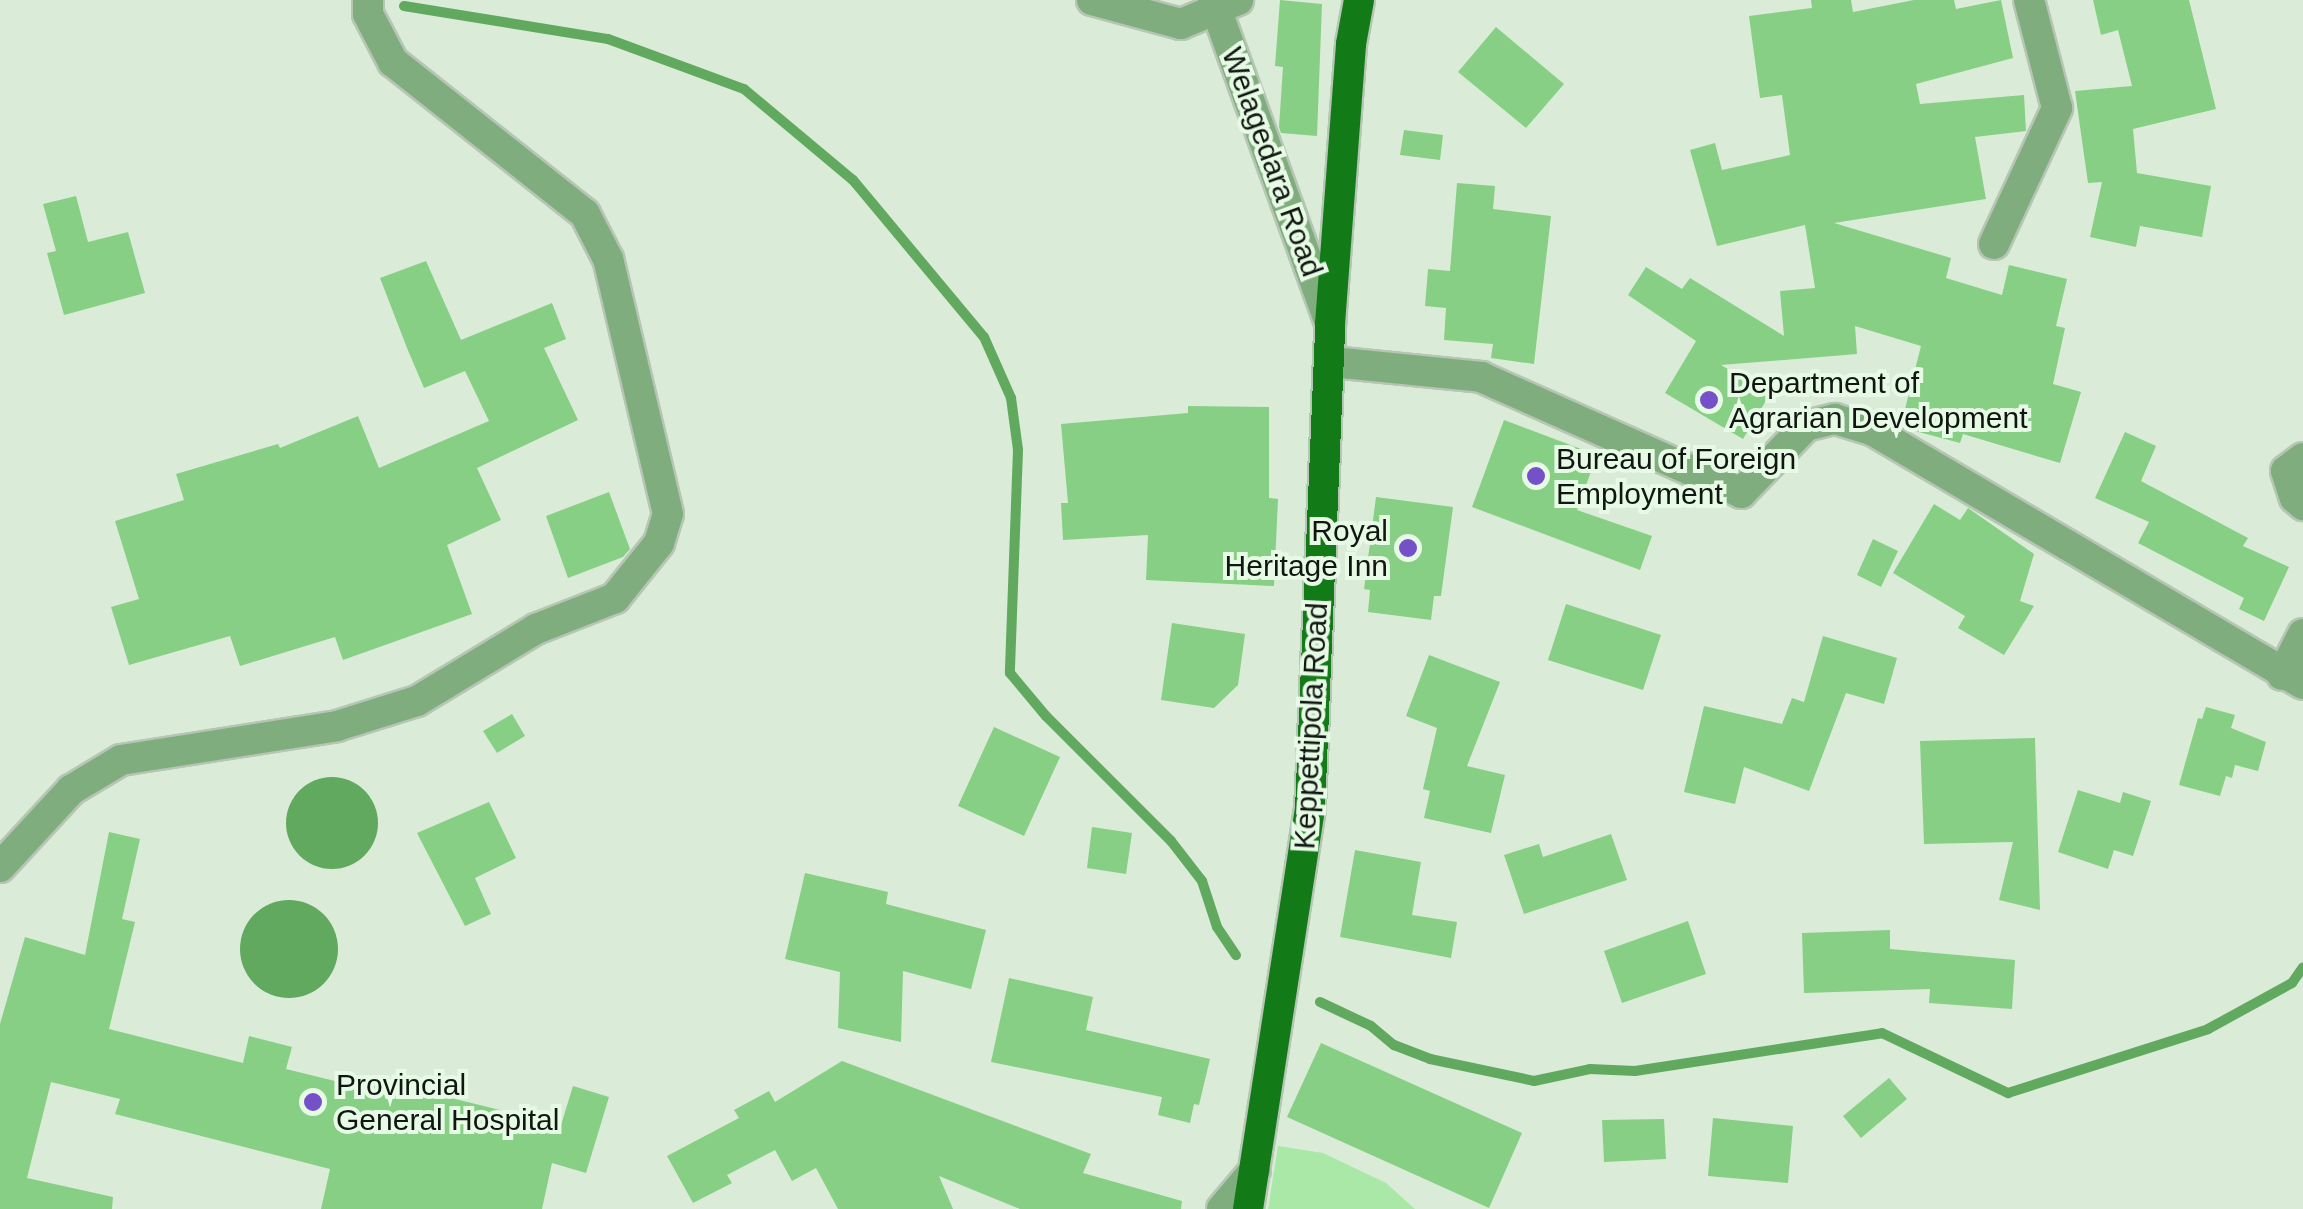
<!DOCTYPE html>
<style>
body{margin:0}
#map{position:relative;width:2303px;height:1209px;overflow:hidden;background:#daecd8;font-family:Arial,sans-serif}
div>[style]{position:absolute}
.green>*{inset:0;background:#a9e8a6}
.water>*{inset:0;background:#62a960}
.round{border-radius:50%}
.stream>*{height:10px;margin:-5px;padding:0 5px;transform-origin:5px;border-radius:5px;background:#62a960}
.building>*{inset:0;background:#87cf84}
.roads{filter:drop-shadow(2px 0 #b6c6b4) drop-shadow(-2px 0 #b6c6b4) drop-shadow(0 2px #b6c6b4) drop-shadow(0 -2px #b6c6b4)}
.minor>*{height:30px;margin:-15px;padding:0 15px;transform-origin:15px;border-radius:15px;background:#80ad7d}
.major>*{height:30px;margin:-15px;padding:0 15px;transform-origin:15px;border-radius:15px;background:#137a18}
.dots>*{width:28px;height:28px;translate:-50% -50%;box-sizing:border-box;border:5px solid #e7fae5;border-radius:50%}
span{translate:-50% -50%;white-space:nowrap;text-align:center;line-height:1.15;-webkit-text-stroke:8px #e7fae5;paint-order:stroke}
.street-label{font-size:30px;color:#101710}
.poi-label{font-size:30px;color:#101710}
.left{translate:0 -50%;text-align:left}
.right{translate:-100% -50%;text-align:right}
</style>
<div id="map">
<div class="green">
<i style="clip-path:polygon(1278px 1146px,1323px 1153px,1386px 1183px,1415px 1209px,1268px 1209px)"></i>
</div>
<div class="water">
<i class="round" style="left:286px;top:777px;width:92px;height:92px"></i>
<i class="round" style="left:240px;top:900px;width:98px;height:98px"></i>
</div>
<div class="stream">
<i style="left:404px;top:6px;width:207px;rotate:9.2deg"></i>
<i style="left:608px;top:39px;width:145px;rotate:20.2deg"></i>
<i style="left:744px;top:89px;width:142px;rotate:39.9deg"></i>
<i style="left:853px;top:180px;width:204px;rotate:50.2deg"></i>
<i style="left:984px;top:337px;width:67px;rotate:66.1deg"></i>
<i style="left:1011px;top:398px;width:52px;rotate:82.3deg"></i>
<i style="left:1018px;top:450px;width:223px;rotate:92.1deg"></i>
<i style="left:1010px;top:673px;width:56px;rotate:50.1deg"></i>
<i style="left:1046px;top:716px;width:177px;rotate:45deg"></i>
<i style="left:1171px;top:841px;width:51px;rotate:52.2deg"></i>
<i style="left:1202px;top:881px;width:48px;rotate:71.9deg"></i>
<i style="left:1217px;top:927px;width:34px;rotate:56deg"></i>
<i style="left:1320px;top:1002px;width:56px;rotate:25.2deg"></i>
<i style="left:1371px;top:1026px;width:30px;rotate:40deg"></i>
<i style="left:1394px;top:1045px;width:39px;rotate:21deg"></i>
<i style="left:1430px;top:1059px;width:106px;rotate:11.9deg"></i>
<i style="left:1534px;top:1081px;width:57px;rotate:-12.1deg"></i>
<i style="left:1590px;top:1069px;width:45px;rotate:2.5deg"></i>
<i style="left:1635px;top:1071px;width:250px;rotate:-8.7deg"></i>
<i style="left:1882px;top:1033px;width:140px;rotate:25.5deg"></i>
<i style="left:2008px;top:1093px;width:210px;rotate:-17.7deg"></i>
<i style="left:2208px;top:1029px;width:96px;rotate:-28.7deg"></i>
<i style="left:2292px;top:983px;width:19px;rotate:-55deg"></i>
</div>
<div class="building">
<i style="clip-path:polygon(1280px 0,1322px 4px,1317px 136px,1281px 133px,1279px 127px,1283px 67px,1275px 66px)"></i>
<i style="clip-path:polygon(1811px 0,1851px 0,1853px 12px,1914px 0,1954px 0,1956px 9px,2001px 0,2013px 58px,1916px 84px,1920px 104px,2024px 95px,2026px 131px,1975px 137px,1986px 199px,1834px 223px,1951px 258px,1946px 278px,2002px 295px,2009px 265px,2067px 279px,2056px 326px,2065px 328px,2053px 384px,2081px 392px,2060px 463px,1963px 434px,1960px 443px,1915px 431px,1920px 413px,1905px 409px,1921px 346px,1855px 326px,1857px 354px,1721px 365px,1770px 394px,1743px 439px,1665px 393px,1696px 341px,1628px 295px,1646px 267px,1682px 289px,1690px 278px,1784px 336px,1780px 291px,1815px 288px,1805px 225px,1717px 246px,1690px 150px,1715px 143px,1722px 170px,1790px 155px,1782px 95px,1760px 98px,1749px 16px,1812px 8px)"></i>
<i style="clip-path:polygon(2093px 0,2189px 0,2216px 109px,2133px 129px,2137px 173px,2211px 186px,2202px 237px,2140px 226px,2136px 247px,2090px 237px,2102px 182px,2088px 183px,2075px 91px,2132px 86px,2118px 30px,2101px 35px)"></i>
<i style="clip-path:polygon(1496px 27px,1564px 84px,1526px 128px,1458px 72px)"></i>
<i style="clip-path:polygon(1404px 130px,1443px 135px,1440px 160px,1400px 155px)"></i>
<i style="clip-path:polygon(1457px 183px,1495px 186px,1493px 209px,1551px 216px,1534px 364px,1491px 358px,1493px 344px,1444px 340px,1446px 308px,1425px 306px,1428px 269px,1450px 271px)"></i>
<i style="clip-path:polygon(76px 196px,88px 242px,128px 232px,145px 293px,64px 315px,47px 253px,56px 251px,43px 204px)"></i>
<i style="clip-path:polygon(426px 261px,461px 340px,552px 303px,566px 339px,544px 348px,578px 420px,477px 468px,501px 520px,447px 545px,472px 614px,343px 660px,335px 637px,240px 666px,230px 636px,129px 665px,111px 607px,139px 599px,115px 521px,184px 500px,176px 474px,278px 444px,280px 448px,358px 416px,379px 468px,489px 421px,465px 371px,424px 388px,407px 348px,380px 278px)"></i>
<i style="clip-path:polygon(1188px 406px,1269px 407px,1269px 498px,1278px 499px,1274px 586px,1146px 580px,1148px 535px,1063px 540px,1061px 503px,1068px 503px,1061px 424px,1188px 413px)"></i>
<i style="clip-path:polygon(1504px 420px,1597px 455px,1577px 510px,1652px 536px,1640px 570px,1472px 507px)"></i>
<i style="clip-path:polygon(2125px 432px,2156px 446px,2141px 481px,2248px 538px,2243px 546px,2289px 567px,2264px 621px,2239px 609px,2244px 598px,2138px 543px,2149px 522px,2095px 498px)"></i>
<i style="clip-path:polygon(609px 492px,630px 549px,623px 557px,568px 578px,546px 516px)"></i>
<i style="clip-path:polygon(1376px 497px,1453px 507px,1441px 596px,1434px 596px,1431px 620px,1368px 612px,1370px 590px,1364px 589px)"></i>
<i style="clip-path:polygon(1934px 504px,1960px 520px,1968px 508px,2034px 554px,2020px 601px,2034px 606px,2004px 655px,1958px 628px,1965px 616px,1893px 573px)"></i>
<i style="clip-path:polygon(1873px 539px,1898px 551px,1881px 587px,1857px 575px)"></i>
<i style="clip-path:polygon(1566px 604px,1661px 635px,1643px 690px,1548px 660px)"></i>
<i style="clip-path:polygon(1172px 623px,1245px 634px,1238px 685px,1214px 708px,1161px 700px)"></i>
<i style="clip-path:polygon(1823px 636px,1897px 658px,1884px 704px,1846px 693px,1809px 791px,1744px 767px,1735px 804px,1684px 792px,1704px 706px,1782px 724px,1792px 698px,1804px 702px)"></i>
<i style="clip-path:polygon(1429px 655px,1500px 682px,1467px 766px,1505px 775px,1491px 833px,1424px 818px,1430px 791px,1423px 789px,1437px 728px,1406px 716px)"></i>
<i style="clip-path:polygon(2206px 707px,2235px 715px,2231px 728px,2266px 742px,2258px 771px,2235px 765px,2232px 778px,2226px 776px,2220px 796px,2179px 785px,2198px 718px,2202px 719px)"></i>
<i style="clip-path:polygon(512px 714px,525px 736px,497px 753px,483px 731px)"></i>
<i style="clip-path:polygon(994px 727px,1060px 757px,1024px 836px,958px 806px)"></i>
<i style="clip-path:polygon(2035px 738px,2038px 841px,2040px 910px,1999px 900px,2013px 842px,1924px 844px,1920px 741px)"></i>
<i style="clip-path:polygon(2078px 790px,2120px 803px,2123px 792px,2151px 801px,2133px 856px,2114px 850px,2108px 869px,2058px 852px)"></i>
<i style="clip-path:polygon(489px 802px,516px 858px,475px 878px,491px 914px,465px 926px,417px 833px)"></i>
<i style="clip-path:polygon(1092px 827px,1132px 833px,1126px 874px,1087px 868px)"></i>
<i style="clip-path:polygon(109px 832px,140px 839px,122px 919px,135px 922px,109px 1029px,243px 1063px,249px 1036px,292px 1047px,286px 1069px,351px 1085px,354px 1074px,561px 1125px,573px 1086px,609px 1097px,586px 1173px,552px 1163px,542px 1209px,321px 1209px,330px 1169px,115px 1114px,120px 1099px,51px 1082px,27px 1178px,113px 1197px,112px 1209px,0 1209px,0 1024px,25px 937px,85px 955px)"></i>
<i style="clip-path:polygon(1611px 834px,1627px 880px,1524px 914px,1504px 855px,1539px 844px,1543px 857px)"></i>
<i style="clip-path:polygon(1355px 850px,1421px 862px,1412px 915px,1457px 922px,1451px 958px,1340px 937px)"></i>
<i style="clip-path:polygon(805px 873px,888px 892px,886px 904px,986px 930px,971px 989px,903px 971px,901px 1042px,838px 1028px,840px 972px,785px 959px)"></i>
<i style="clip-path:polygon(1688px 921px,1706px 974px,1622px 1003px,1604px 951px)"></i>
<i style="clip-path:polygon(1890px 930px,1890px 949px,2015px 960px,2012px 1009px,1929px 1003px,1930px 989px,1804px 993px,1802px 933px)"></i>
<i style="clip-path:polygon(1009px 978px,1093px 997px,1086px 1030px,1210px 1059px,1199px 1105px,1194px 1104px,1190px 1123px,1158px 1115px,1162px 1097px,991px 1062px)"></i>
<i style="clip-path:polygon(1321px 1043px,1522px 1133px,1489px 1208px,1287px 1117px)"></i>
<i style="clip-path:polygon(842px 1061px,1091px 1154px,1083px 1173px,1182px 1201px,1181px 1209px,1020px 1209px,939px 1176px,953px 1209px,838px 1209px,816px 1168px,792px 1181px,775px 1150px,727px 1175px,732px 1183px,693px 1203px,667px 1156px,739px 1118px,734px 1110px,769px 1091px,775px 1102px)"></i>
<i style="clip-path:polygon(1889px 1078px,1907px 1099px,1861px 1138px,1843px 1116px)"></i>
<i style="clip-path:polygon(1713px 1118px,1793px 1126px,1788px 1183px,1708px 1176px)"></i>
<i style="clip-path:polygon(1664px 1119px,1666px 1159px,1604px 1162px,1602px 1120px)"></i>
</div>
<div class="roads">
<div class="minor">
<i style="left:1092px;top:0;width:92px;rotate:15.1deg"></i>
<i style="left:1181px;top:24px;width:62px;rotate:-22.8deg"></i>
<i style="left:1213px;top:0;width:344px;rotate:70.1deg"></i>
<i style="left:1994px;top:244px;width:150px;rotate:-65.1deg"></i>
<i style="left:2057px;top:108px;width:112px;rotate:-104.5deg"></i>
<i style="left:1332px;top:362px;width:150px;rotate:5.7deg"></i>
<i style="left:1481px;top:377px;width:285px;rotate:24deg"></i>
<i style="left:1741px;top:493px;width:93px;rotate:-45.9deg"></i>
<i style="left:1806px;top:426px;width:30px;rotate:-14deg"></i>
<i style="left:1835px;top:419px;width:39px;rotate:17deg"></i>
<i style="left:1872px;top:430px;width:500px;rotate:30.51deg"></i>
<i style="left:2303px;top:458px;width:21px;rotate:143deg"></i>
<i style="left:2286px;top:471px;width:28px;rotate:72deg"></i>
<i style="left:2295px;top:498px;width:11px;rotate:41deg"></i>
<i style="left:2282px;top:675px;width:46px;rotate:-62.9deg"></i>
<i style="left:0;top:867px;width:105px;rotate:-47.3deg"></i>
<i style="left:71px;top:790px;width:58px;rotate:-31deg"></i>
<i style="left:121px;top:760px;width:219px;rotate:-8.9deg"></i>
<i style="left:337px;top:726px;width:84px;rotate:-17.4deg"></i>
<i style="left:417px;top:701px;width:139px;rotate:-31.2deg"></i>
<i style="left:536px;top:629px;width:85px;rotate:-21.4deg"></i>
<i style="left:615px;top:598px;width:70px;rotate:-51.3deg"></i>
<i style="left:659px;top:543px;width:30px;rotate:-73deg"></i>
<i style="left:668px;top:514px;width:262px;rotate:-103.2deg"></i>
<i style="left:608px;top:259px;width:51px;rotate:-117.1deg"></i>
<i style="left:585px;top:214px;width:245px;rotate:-141.6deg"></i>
<i style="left:393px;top:62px;width:54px;rotate:-117.5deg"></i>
<i style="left:368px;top:14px;width:14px;rotate:-90deg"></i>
<i style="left:1222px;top:1209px;width:51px;rotate:-49.8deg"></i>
</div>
<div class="major">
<i style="left:1248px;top:1209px;width:405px;rotate:-81.2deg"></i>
<i style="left:1310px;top:809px;width:485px;rotate:-87.6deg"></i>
<i style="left:1330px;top:324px;width:281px;rotate:-85.7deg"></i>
<i style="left:1351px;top:44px;width:45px;rotate:-79.7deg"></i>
</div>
</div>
<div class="dots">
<i style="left:1709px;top:400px;background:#7450c9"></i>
<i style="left:1536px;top:476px;background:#7450c9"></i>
<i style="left:1408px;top:548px;background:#7450c9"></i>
<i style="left:313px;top:1102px;background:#7450c9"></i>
</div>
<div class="street-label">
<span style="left:1272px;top:162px;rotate:70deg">Welagedara Road</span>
<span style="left:1311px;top:726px;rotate:-87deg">Keppettipola Road</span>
</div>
<div class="poi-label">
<span class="left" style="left:1729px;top:400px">Department of<br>Agrarian Development</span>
<span class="left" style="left:1556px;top:476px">Bureau of Foreign<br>Employment</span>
<span class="right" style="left:1388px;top:548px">Royal<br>Heritage Inn</span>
<span class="left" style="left:336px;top:1102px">Provincial<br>General Hospital</span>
</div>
</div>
